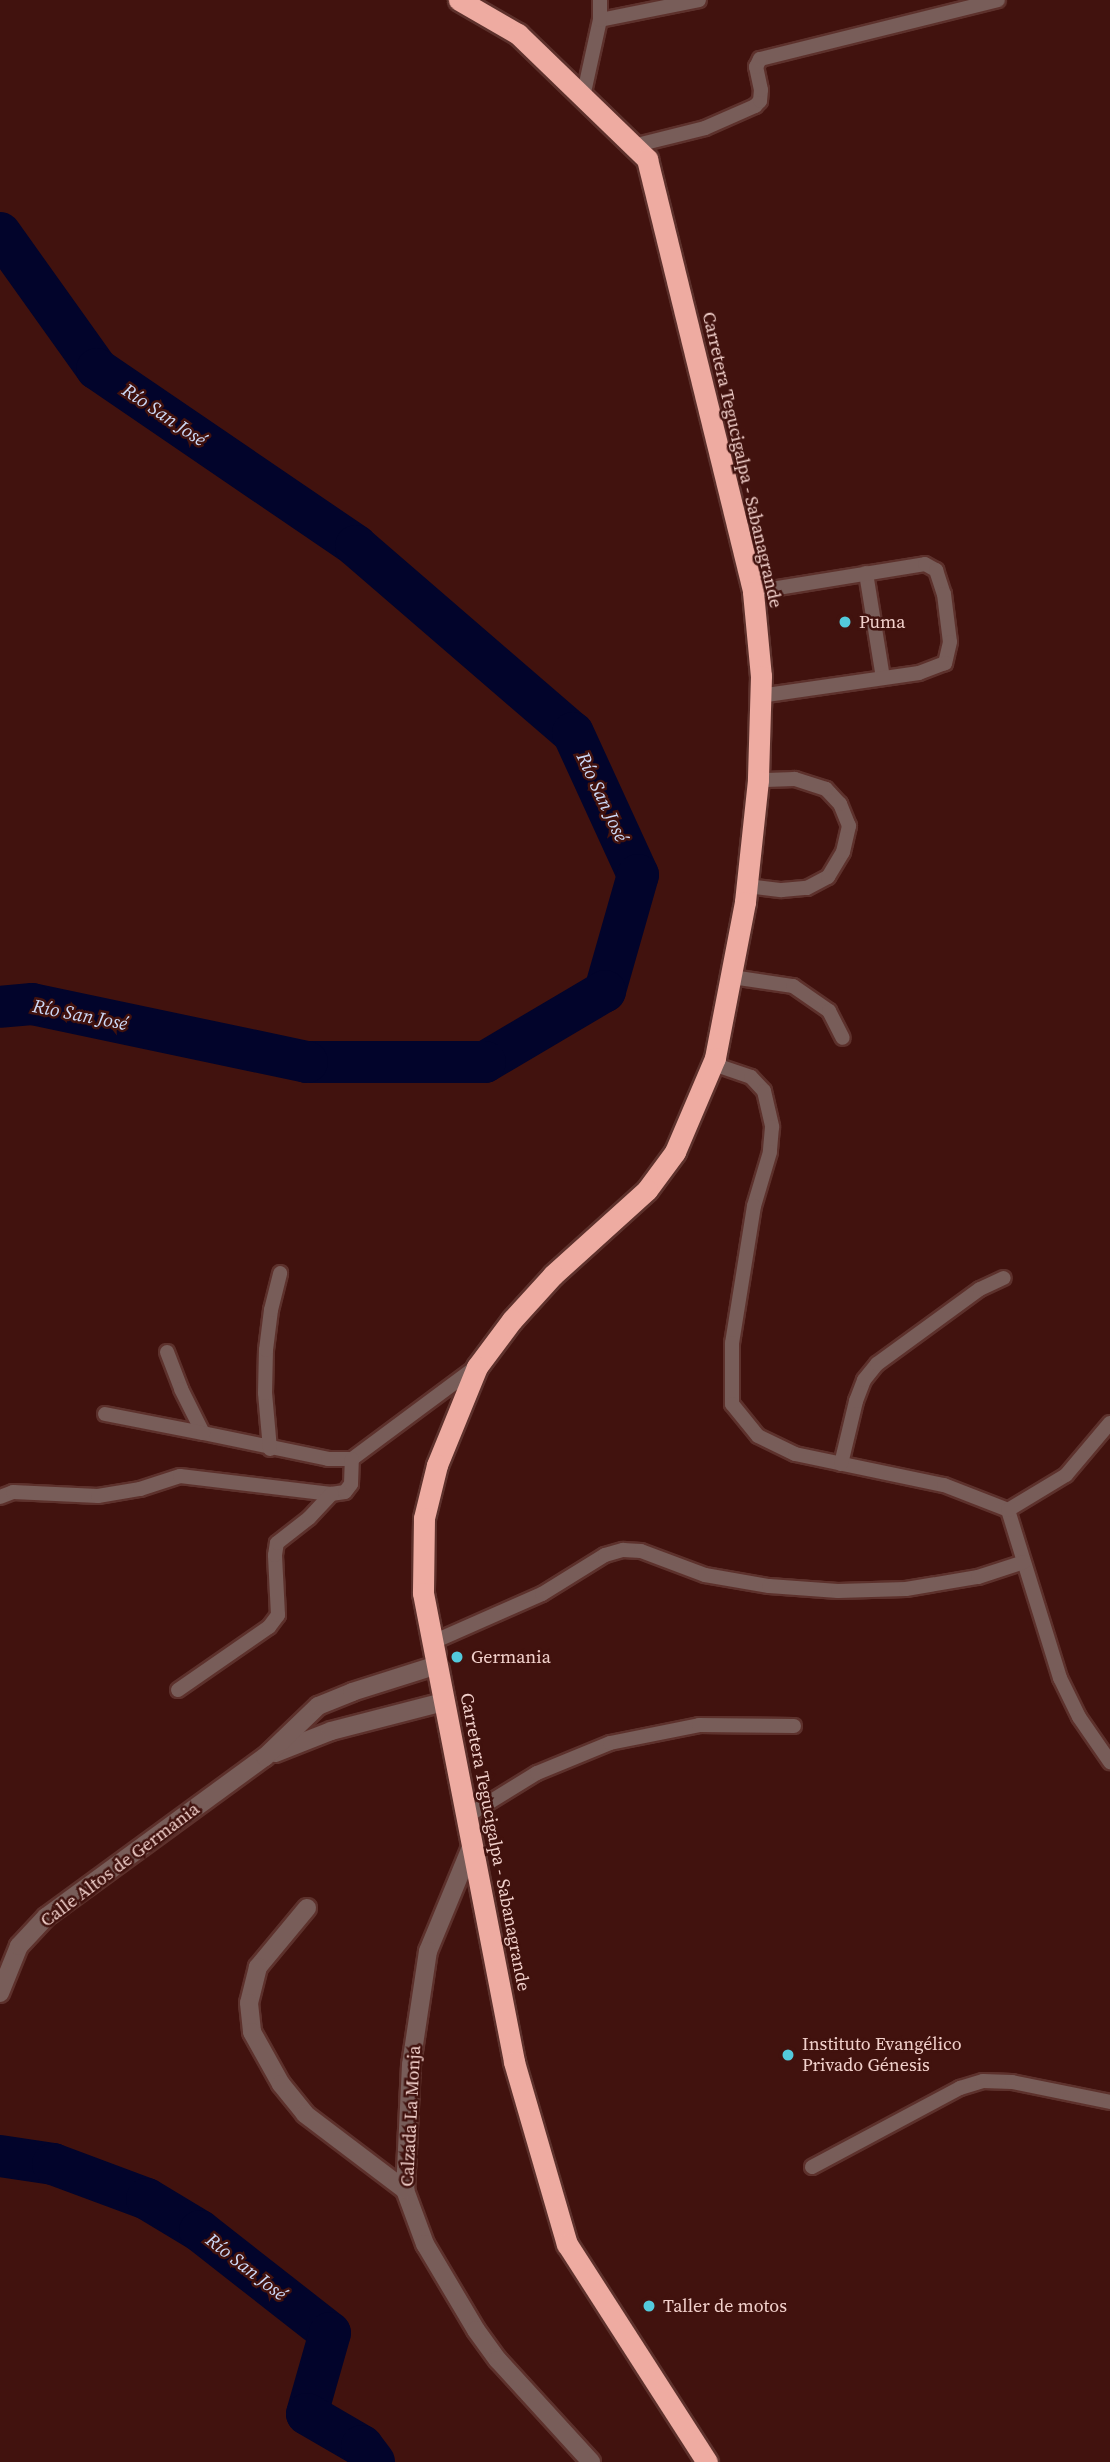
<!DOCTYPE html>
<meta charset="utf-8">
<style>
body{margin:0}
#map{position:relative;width:1110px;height:2462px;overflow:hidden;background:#41120e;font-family:"Source Serif 4",serif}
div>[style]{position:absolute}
.river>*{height:42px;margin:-21px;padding:0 21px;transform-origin:21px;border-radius:21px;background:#02042b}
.roads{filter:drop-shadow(2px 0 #5d312c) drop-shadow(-2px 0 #5d312c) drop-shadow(0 2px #5d312c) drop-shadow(0 -2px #5d312c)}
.lane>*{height:14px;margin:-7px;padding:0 7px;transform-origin:7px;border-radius:7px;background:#785d59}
.street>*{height:18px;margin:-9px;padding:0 9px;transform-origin:9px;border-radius:9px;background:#785d59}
.highway>*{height:21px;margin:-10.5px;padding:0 10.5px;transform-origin:10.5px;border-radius:10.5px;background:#eeaba1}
.dots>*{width:19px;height:19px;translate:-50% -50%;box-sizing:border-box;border:4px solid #41120e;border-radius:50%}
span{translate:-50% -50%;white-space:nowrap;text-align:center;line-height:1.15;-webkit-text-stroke:5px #41120e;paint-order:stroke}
.street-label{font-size:18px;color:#f2d1cc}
.poi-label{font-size:18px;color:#f2d1cc}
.left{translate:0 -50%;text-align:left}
.water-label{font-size:19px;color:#cdd9f7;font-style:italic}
</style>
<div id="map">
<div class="river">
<i style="left:0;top:233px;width:167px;rotate:54.5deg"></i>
<i style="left:97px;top:369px;width:314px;rotate:34.3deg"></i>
<i style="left:356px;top:546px;width:286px;rotate:40.8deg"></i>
<i style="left:573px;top:733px;width:156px;rotate:65.4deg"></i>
<i style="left:638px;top:875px;width:121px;rotate:105.9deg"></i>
<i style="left:605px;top:991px;width:139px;rotate:149.4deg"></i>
<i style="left:485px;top:1062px;width:178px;rotate:180deg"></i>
<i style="left:307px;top:1062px;width:281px;rotate:-168.1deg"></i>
<i style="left:32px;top:1004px;width:32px;rotate:175deg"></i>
<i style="left:0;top:2156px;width:54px;rotate:8.6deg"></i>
<i style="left:53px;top:2164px;width:100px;rotate:20.4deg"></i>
<i style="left:147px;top:2199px;width:62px;rotate:31.1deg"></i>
<i style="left:200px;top:2231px;width:165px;rotate:38.1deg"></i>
<i style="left:330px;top:2333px;width:84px;rotate:105.9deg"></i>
<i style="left:307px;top:2414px;width:64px;rotate:30.2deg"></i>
<i style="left:362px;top:2446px;width:20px;rotate:53deg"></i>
</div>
<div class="roads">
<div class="lane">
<i style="left:600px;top:20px;width:101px;rotate:-11.4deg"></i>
<i style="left:583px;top:97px;width:79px;rotate:-77.6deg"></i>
<i style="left:600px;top:20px;width:20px;rotate:-90deg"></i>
<i style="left:633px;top:146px;width:74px;rotate:-14deg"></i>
<i style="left:705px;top:128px;width:55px;rotate:-23.7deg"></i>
<i style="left:755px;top:106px;width:7px;rotate:-45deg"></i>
<i style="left:760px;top:101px;width:11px;rotate:-85deg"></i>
<i style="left:761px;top:90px;width:24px;rotate:-102deg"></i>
<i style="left:756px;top:67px;width:9px;rotate:-63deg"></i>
<i style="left:760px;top:59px;width:245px;rotate:-13.9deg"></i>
<i style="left:866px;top:573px;width:106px;rotate:80.8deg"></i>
<i style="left:753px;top:592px;width:174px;rotate:-9.2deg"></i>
<i style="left:925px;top:564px;width:13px;rotate:29deg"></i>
<i style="left:936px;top:570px;width:25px;rotate:72deg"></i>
<i style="left:944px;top:594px;width:48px;rotate:82.9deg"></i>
<i style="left:950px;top:642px;width:22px;rotate:103deg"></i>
<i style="left:945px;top:663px;width:28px;rotate:159deg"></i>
<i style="left:919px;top:673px;width:161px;rotate:171.8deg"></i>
<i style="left:747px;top:886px;width:35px;rotate:7deg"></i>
<i style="left:782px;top:890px;width:25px;rotate:-5deg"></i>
<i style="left:807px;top:888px;width:24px;rotate:-28deg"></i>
<i style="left:828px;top:877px;width:29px;rotate:-59deg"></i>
<i style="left:843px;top:852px;width:27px;rotate:-77deg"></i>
<i style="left:849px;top:826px;width:24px;rotate:-112deg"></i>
<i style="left:840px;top:804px;width:21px;rotate:-133deg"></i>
<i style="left:826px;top:789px;width:33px;rotate:-162deg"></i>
<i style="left:795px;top:779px;width:37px;rotate:178deg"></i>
<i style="left:732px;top:977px;width:62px;rotate:8.4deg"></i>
<i style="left:793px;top:986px;width:44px;rotate:34.8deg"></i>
<i style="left:829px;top:1011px;width:30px;rotate:63deg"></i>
<i style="left:713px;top:1064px;width:40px;rotate:18.9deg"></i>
<i style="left:751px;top:1077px;width:19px;rotate:47deg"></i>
<i style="left:764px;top:1091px;width:37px;rotate:77deg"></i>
<i style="left:772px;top:1127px;width:25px;rotate:95deg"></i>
<i style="left:770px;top:1152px;width:56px;rotate:106.5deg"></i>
<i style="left:754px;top:1206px;width:139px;rotate:99.1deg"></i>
<i style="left:732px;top:1343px;width:61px;rotate:90deg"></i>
<i style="left:732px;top:1404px;width:41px;rotate:50.9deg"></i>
<i style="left:758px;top:1436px;width:41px;rotate:25.9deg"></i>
<i style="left:795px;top:1454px;width:152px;rotate:11.8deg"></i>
<i style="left:944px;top:1485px;width:69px;rotate:21.3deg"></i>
<i style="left:1008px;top:1510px;width:176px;rotate:72.8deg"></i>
<i style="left:1060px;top:1678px;width:43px;rotate:64deg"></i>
<i style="left:1079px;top:1717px;width:55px;rotate:55.4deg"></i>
<i style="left:167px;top:1352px;width:40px;rotate:69deg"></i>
<i style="left:181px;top:1389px;width:49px;rotate:63.4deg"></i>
<i style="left:203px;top:1433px;width:128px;rotate:11.7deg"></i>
<i style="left:328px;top:1459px;width:24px"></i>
<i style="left:352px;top:1459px;width:154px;rotate:-36.6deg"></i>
<i style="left:105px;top:1414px;width:100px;rotate:11deg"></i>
<i style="left:270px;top:1449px;width:56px;rotate:-95.1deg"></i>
<i style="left:265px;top:1393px;width:43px;rotate:-88.7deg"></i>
<i style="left:266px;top:1350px;width:40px;rotate:-82.9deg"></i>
<i style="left:271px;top:1310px;width:38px;rotate:-76deg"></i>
<i style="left:841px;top:1464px;width:65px;rotate:-76.6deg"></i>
<i style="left:856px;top:1401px;width:22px;rotate:-69deg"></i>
<i style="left:864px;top:1380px;width:21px;rotate:-51deg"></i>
<i style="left:877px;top:1364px;width:127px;rotate:-36.1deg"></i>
<i style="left:980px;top:1289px;width:26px;rotate:-25deg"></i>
<i style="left:0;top:1497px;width:14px;rotate:-21deg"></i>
<i style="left:13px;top:1492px;width:85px;rotate:2.7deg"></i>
<i style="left:98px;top:1496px;width:43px;rotate:-9.5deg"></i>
<i style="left:140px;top:1489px;width:42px;rotate:-18deg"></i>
<i style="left:180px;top:1476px;width:152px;rotate:6.8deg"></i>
<i style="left:331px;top:1494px;width:14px;rotate:-8deg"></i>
<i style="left:345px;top:1492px;width:10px;rotate:-53deg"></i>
<i style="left:351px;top:1484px;width:25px;rotate:-88deg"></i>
<i style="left:1008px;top:1510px;width:68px;rotate:-31.1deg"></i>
<i style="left:1066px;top:1475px;width:68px;rotate:-49.8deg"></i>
<i style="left:433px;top:1642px;width:119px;rotate:-23.8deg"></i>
<i style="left:542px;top:1594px;width:74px;rotate:-31.8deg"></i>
<i style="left:605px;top:1555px;width:19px;rotate:-16deg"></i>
<i style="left:623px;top:1550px;width:18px;rotate:3deg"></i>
<i style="left:641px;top:1551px;width:68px;rotate:20.6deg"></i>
<i style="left:705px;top:1575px;width:65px;rotate:9.8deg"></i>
<i style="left:769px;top:1586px;width:69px;rotate:4.1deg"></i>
<i style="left:838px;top:1591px;width:68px;rotate:-1.7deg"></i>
<i style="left:906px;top:1589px;width:73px;rotate:-9.5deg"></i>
<i style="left:978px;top:1577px;width:48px;rotate:-18.1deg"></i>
<i style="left:178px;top:1690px;width:111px;rotate:-34.7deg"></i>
<i style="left:269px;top:1627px;width:15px;rotate:-53deg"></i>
<i style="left:278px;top:1615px;width:60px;rotate:-92.9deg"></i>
<i style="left:275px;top:1555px;width:12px;rotate:-81deg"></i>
<i style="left:277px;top:1543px;width:41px;rotate:-38deg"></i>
<i style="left:309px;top:1518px;width:33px;rotate:-47deg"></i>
<i style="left:467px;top:1816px;width:82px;rotate:-31.6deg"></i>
<i style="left:537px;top:1773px;width:79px;rotate:-22.3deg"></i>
<i style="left:610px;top:1743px;width:91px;rotate:-11.4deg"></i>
<i style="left:699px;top:1725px;width:95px;rotate:0.6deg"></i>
<i style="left:812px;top:2167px;width:168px;rotate:-28.1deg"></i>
<i style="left:960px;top:2088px;width:24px;rotate:-17deg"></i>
<i style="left:983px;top:2081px;width:29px;rotate:2deg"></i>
<i style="left:1012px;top:2082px;width:100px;rotate:11.5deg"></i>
</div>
<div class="street">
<i style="left:275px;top:1753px;width:60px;rotate:-21.4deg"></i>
<i style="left:331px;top:1731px;width:116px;rotate:-14.5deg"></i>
<i style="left:472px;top:1845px;width:115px;rotate:112.5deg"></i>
<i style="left:428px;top:1951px;width:115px;rotate:98.5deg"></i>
<i style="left:411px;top:2065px;width:125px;rotate:92.7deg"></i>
<i style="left:405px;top:2190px;width:58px;rotate:69.7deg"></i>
<i style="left:425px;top:2244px;width:100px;rotate:59.3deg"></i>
<i style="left:476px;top:2330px;width:37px;rotate:54deg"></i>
<i style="left:498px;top:2360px;width:138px;rotate:47.6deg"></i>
<i style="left:307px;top:1908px;width:77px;rotate:129.7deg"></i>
<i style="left:258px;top:1967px;width:37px;rotate:104deg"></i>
<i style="left:249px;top:2003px;width:29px;rotate:84deg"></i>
<i style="left:252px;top:2032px;width:60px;rotate:60.9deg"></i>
<i style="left:281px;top:2084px;width:38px;rotate:51deg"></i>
<i style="left:305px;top:2114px;width:126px;rotate:37.2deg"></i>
<i style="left:0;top:1993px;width:51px;rotate:-68deg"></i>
<i style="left:19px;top:1946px;width:40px;rotate:-47deg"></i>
<i style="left:46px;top:1917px;width:271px;rotate:-36.2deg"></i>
<i style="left:265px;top:1757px;width:74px;rotate:-43.9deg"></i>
<i style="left:318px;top:1706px;width:37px;rotate:-22deg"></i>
<i style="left:352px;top:1692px;width:89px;rotate:-17.6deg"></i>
</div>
<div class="highway">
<i style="left:459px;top:0;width:68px;rotate:30deg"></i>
<i style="left:518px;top:34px;width:180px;rotate:44.1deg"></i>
<i style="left:647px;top:159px;width:446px;rotate:76.2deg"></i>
<i style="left:753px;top:592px;width:84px;rotate:84.6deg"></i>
<i style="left:761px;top:676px;width:104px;rotate:91.7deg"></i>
<i style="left:758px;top:780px;width:123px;rotate:96.1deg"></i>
<i style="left:745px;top:902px;width:159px;rotate:100.9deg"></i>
<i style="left:715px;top:1058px;width:102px;rotate:113.1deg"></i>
<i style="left:675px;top:1152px;width:47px;rotate:126.4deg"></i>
<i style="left:647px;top:1190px;width:127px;rotate:137.9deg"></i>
<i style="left:553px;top:1275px;width:61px;rotate:132.3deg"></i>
<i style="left:512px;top:1320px;width:59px;rotate:126.7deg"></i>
<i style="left:477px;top:1367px;width:106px;rotate:112.2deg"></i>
<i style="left:437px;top:1465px;width:55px;rotate:103.8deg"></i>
<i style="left:424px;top:1518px;width:75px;rotate:90.8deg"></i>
<i style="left:423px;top:1593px;width:478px;rotate:79deg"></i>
<i style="left:514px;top:2062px;width:190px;rotate:73.8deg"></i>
<i style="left:567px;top:2244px;width:259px;rotate:57.3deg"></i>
</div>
</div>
<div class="dots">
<i style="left:845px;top:622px;background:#53cadc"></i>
<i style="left:457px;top:1657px;background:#53cadc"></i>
<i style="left:788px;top:2055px;background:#53cadc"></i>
<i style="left:649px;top:2306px;background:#53cadc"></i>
</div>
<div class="street-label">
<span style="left:742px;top:460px;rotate:77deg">Carretera Tegucigalpa - Sabanagrande</span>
<span style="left:495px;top:1842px;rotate:79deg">Carretera Tegucigalpa - Sabanagrande</span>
<span style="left:120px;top:1865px;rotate:-37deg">Calle Altos de Germania</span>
<span style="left:411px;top:2116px;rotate:-87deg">Calzada La Monja</span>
</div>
<div class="poi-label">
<span class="left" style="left:859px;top:622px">Puma</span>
<span class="left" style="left:471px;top:1657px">Germania</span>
<span class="left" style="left:802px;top:2055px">Instituto Evangélico<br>Privado Génesis</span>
<span class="left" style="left:663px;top:2306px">Taller de motos</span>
</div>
<div class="water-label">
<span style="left:164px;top:415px;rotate:34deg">Río San José</span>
<span style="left:602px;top:797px;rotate:65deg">Río San José</span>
<span style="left:80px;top:1015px;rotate:11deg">Río San José</span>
<span style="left:246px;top:2267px;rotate:38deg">Río San José</span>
</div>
</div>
